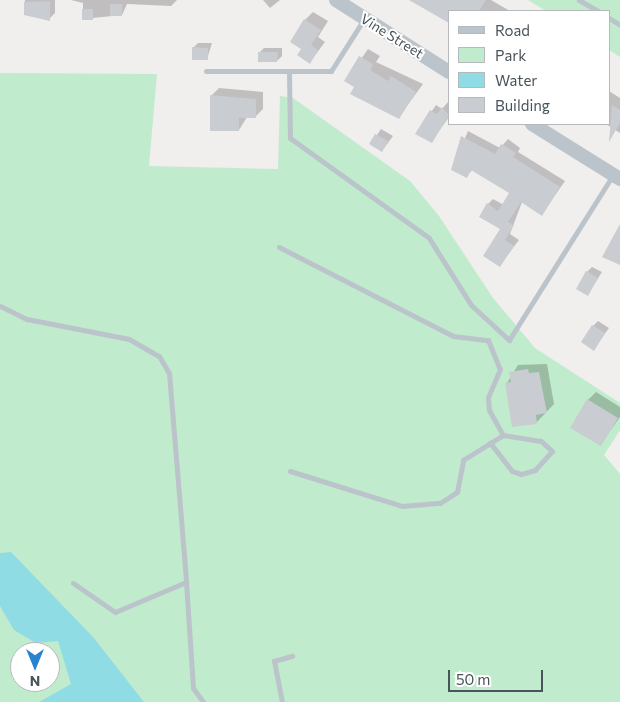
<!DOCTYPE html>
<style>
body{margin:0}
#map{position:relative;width:620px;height:702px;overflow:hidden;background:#f1eeee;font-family:Commissioner,sans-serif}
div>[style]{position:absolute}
.green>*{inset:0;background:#c0ebcc}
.water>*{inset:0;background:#90dce5}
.shadow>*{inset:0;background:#0003}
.building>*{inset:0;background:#c9ccd0}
.service>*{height:5px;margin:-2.5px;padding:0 2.5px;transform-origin:2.5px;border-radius:2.5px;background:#bbc4ca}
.tertiary>*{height:14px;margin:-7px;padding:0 7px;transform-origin:7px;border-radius:7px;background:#bbc4ca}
span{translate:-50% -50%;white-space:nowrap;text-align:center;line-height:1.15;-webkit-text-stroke:4px #fff;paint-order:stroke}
.street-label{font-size:14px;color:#48535a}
.legend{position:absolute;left:448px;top:10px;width:162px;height:115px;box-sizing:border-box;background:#fff;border:1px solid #b6babd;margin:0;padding:6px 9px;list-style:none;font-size:15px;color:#48535a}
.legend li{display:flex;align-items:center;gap:10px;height:25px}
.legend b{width:25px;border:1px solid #b6babd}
.north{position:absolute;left:10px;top:642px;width:50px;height:50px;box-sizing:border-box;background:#fff;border:1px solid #b6babd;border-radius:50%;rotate:180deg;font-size:14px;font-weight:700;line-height:20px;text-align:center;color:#48535a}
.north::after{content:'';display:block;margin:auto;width:18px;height:22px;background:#2782d2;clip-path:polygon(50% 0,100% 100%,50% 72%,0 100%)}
.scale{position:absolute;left:448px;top:670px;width:95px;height:22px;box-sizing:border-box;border:2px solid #48535a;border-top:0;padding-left:6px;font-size:15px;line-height:18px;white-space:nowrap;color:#48535a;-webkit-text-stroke:4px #fff;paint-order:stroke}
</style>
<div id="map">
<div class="green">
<i style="clip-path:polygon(528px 0,620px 0,620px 57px,609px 50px,609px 11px,546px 11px)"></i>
<i style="clip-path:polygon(evenodd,0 73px,157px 74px,149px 166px,278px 169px,280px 96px,293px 98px,410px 181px,439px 216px,493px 298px,535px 348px,620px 403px,620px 430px,604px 455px,620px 474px,620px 702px,0 702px,0 73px,20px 652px,50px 652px,50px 682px,20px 682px,20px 652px)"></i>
</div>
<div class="water">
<i style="clip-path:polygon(11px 552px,93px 637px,144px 702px,39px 702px,71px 684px,58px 641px,36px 643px,14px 630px,0 606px,0 553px)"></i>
</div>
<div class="shadow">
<i style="clip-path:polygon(25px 0,55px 0,55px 13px,49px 19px,25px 14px)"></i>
<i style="clip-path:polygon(71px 0,177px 0,171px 6px,127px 4px,122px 15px,83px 19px,83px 3px)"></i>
<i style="clip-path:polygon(263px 0,280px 0,270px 8px)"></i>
<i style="clip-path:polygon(413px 0,491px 0,510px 11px,449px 11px)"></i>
<i style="clip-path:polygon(313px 12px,328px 21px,318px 37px,325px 42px,310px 62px,303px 49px,305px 20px)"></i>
<i style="clip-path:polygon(198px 43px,212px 43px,207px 59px,193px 48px)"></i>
<i style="clip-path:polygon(264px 48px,282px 48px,282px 56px,277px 61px,259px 53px)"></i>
<i style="clip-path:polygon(368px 49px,380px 56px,376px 62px,423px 84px,398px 118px,346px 81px)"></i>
<i style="clip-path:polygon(219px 88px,263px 92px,263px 109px,255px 117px,247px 117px,239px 130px,211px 96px)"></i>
<i style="clip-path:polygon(609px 91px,620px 98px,620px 133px,606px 124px)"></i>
<i style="clip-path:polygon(448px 102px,449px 117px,431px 142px,417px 133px,436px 105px,442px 109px)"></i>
<i style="clip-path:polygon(381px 129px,393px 136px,382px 151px,371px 144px)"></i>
<i style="clip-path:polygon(468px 131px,500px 148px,508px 139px,520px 148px,518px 152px,565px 181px,542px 214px,522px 202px,510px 234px,519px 240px,500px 265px,501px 229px,488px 204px,493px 199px,504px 205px,511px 193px,473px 169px,466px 177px,452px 169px)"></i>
<i style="clip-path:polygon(592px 267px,602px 272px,588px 294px,587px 272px)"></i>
<i style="clip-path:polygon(598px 321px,609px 328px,594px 349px,593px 326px)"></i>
<i style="clip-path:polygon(547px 364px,554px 404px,537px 422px,507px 383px,518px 365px)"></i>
<i style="clip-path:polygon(596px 392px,620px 407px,620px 417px,600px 445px,588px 400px)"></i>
</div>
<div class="building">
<i style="clip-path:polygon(409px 0,486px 0,479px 11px,449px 11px,449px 23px)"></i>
<i style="clip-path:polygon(50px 1px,50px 21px,24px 15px,24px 2px)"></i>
<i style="clip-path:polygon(110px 4px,122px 4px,122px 16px,110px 16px)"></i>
<i style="clip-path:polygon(82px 9px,93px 9px,93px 20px,82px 20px)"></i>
<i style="clip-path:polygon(304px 19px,321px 30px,311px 45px,318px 50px,310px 64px,297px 55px,301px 49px,290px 42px)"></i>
<i style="clip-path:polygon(192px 47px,208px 48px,208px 60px,192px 60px)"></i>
<i style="clip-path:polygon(258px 52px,278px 52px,277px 62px,258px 62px)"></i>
<i style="clip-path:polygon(359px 56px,373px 64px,370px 70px,388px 81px,391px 76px,416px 92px,399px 119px,350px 94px,354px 87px,344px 81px)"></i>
<i style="clip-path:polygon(210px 95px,256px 99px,256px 118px,239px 118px,239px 131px,210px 131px)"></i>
<i style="clip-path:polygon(612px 105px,620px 110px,620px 123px,609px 142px)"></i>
<i style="clip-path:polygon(442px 107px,449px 115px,432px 143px,415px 134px,430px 110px,437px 114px)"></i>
<i style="clip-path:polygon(375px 134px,388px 141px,382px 152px,369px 144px)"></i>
<i style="clip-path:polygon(461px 136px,495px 154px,501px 144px,516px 153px,513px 157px,560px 187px,542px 216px,521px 202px,508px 222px,514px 225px,505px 240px,514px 246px,500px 267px,483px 256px,500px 229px,479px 217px,487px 203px,498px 211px,509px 193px,471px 170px,467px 178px,451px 170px)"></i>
<i style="clip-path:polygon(620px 224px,620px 265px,602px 257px)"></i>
<i style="clip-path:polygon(586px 271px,598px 278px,588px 296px,576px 289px)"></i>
<i style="clip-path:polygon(592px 325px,605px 333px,594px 351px,581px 342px)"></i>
<i style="clip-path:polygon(528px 369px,529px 373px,539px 372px,547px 413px,536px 415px,537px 424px,512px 427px,505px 383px,511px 382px,509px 372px)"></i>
<i style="clip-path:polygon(587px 399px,618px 418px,601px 446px,570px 428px)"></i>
</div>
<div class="service">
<i style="left:579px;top:0;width:22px;rotate:30deg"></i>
<i style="left:609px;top:18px;width:13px;rotate:32deg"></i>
<i style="left:206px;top:71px;width:125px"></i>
<i style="left:331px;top:71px;width:62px;rotate:-57.6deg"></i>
<i style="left:289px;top:73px;width:65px;rotate:89.1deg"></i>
<i style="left:290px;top:138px;width:171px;rotate:35.7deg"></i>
<i style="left:429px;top:238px;width:79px;rotate:57.9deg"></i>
<i style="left:471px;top:305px;width:52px;rotate:42.6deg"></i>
<i style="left:509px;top:340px;width:195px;rotate:-57.8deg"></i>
<i style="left:279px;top:247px;width:195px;rotate:27.1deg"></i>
<i style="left:453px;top:336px;width:35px;rotate:7deg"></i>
<i style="left:488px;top:340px;width:31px;rotate:68deg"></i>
<i style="left:500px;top:369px;width:30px;rotate:113deg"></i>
<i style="left:488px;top:397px;width:13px;rotate:86deg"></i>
<i style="left:489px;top:410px;width:29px;rotate:61deg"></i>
<i style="left:503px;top:435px;width:38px;rotate:9deg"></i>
<i style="left:541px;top:441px;width:15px;rotate:42deg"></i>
<i style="left:552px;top:451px;width:25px;rotate:132deg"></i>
<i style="left:535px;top:470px;width:15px;rotate:164deg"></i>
<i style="left:521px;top:474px;width:9px;rotate:-162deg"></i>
<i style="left:512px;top:471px;width:36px;rotate:-128deg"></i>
<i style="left:0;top:306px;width:30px;rotate:26deg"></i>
<i style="left:27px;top:319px;width:104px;rotate:11.1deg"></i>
<i style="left:129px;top:339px;width:34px;rotate:30deg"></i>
<i style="left:159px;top:356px;width:20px;rotate:60deg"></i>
<i style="left:169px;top:373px;width:210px;rotate:85.3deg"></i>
<i style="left:186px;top:582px;width:77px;rotate:157.1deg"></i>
<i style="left:115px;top:612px;width:51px;rotate:-145.4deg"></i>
<i style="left:290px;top:471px;width:117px;rotate:17.4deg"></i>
<i style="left:402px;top:506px;width:38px;rotate:-5deg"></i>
<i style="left:440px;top:503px;width:20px;rotate:-33deg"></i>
<i style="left:457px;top:492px;width:33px;rotate:-79deg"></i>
<i style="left:463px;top:460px;width:47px;rotate:-32deg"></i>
<i style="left:186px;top:582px;width:106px;rotate:86.2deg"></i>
<i style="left:193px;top:688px;width:17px;rotate:54deg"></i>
<i style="left:282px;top:702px;width:42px;rotate:-101deg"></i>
<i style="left:274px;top:661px;width:19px;rotate:-16deg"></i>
</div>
<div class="tertiary">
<i style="left:336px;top:0;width:134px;rotate:32.5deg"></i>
<i style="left:532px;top:124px;width:104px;rotate:32deg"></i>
</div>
<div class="street-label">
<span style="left:392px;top:36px;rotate:32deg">Vine Street</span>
</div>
<ul class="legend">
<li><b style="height:6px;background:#bbc4ca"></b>Road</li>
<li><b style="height:14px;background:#c0ebcc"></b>Park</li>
<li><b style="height:14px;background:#90dce5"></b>Water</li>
<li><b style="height:14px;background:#c9ccd0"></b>Building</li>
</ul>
<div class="north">N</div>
<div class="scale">50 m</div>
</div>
